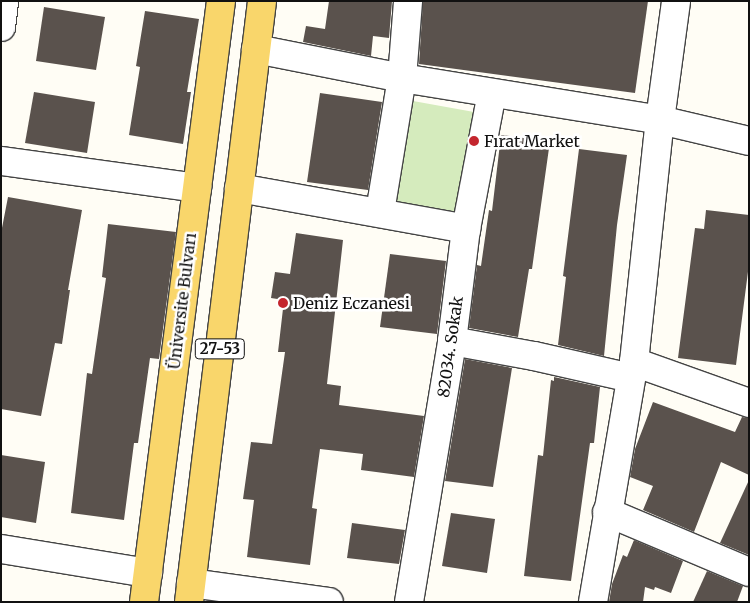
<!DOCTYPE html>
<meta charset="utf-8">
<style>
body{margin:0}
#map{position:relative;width:750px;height:603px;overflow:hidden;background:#fffdf5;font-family:Merriweather,serif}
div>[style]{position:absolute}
.green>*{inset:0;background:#d5ebbd}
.building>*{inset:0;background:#5a524d}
.roads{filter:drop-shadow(1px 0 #444) drop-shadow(-1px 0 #444) drop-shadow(0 1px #444) drop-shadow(0 -1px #444)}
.minor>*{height:28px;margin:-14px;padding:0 14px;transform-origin:14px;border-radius:14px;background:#fff}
.major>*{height:28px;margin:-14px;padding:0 14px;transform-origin:14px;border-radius:14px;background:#f9d66b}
.dots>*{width:14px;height:14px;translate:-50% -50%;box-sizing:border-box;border:2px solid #fff;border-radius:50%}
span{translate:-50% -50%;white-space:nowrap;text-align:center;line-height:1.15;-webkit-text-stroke:5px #fff;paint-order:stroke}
.shield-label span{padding:1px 4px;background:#fff;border:1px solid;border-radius:4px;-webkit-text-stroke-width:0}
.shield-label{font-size:15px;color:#111;font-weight:700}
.poi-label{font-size:16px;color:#111}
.left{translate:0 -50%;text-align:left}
.street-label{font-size:16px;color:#111}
.frame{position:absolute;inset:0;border:2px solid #111;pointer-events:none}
</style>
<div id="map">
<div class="green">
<i style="clip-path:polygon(402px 99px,474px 112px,455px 212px,383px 199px)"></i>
</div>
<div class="building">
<i style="clip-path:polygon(329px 1px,392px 1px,389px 38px,373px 36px,371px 56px,303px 42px,306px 26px,325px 29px)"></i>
<i style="clip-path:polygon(423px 1px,648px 1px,635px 93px,419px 64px)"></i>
<i style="clip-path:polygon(44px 7px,105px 17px,96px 70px,36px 61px)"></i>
<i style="clip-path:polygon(145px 11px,199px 19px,187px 92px,191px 92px,183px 144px,129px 135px,140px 67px,136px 66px)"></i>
<i style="clip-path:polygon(34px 92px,95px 102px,87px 153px,25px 143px)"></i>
<i style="clip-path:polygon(320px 93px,382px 102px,368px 190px,307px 182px)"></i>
<i style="clip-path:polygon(501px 135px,550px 141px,532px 269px,529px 269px,518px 337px,469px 328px,477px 265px,481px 266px,489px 210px,492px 211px)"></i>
<i style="clip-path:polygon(579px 149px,627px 155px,617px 225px,604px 356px,558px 345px,566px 277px,563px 276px)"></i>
<i style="clip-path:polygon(8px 197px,82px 210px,68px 290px,70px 290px,62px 344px,55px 343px,41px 416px,1px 409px,1px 233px)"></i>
<i style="clip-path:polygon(706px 210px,749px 215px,749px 264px,736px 365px,678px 358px,695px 228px,704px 229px)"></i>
<i style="clip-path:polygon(108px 224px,176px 232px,159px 359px,150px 358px,138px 443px,134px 443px,124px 520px,71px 513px,87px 373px,92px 374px,106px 278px,102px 277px)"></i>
<i style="clip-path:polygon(296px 233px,343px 240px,327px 384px,341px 386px,339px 405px,424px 416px,414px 477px,361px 470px,363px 454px,320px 449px,312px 508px,317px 509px,310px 565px,247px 557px,254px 500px,243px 499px,251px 442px,272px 444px,285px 352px,278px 352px,284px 300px,271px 298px,275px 272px,290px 274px)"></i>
<i style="clip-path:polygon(390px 254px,446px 261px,437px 334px,380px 327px)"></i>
<i style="clip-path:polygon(465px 359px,512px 368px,493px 487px,445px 481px)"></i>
<i style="clip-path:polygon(554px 377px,600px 387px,594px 443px,590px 443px,571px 581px,524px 576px,538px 455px,543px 456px,551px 380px,554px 381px)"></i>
<i style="clip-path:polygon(653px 402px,735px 432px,742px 417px,749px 418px,749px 475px,721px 462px,694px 532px,643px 510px,653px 486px,630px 477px,635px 449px)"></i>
<i style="clip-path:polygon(1px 455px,45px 462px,36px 523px,1px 517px)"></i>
<i style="clip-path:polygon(749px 480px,749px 555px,720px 543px)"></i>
<i style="clip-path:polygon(451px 513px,495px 519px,487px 573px,442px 566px)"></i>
<i style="clip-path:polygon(352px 523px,405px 530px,399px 564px,347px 558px)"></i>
<i style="clip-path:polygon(634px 540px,683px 561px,671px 593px,655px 587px,654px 590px,645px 587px,643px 602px,609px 602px,612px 584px,623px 555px,627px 557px)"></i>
<i style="clip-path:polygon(707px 571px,743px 586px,737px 602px,693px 602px)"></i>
</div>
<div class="roads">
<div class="minor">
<i style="left:1px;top:27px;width:26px;rotate:-83deg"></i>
<i style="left:256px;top:49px;width:149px;rotate:11.2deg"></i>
<i style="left:402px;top:78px;width:261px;rotate:9.2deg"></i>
<i style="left:660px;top:120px;width:91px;rotate:13.3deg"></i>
<i style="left:1px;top:161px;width:198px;rotate:7.8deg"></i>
<i style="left:239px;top:188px;width:231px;rotate:10.2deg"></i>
<i style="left:380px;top:212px;width:136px;rotate:-80.7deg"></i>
<i style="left:402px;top:78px;width:77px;rotate:-85.5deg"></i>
<i style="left:452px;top:341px;width:83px;rotate:10.4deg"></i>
<i style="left:534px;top:356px;width:99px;rotate:12.8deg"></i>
<i style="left:634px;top:362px;width:122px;rotate:19.6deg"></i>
<i style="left:607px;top:512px;width:154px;rotate:22.9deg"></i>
<i style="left:1px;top:549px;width:149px;rotate:9.3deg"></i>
<i style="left:191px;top:583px;width:139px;rotate:7.8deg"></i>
<i style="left:409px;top:602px;width:265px;rotate:-80.6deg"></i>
<i style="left:452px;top:341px;width:113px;rotate:-82.9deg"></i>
<i style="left:466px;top:229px;width:138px;rotate:-79.2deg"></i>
<i style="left:593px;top:602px;width:243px;rotate:-80.3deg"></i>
<i style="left:634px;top:362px;width:243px;rotate:-83.9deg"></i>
<i style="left:660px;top:120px;width:120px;rotate:-82.3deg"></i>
</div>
<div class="major">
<i style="left:144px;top:602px;width:606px;rotate:-82.7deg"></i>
<i style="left:189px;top:602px;width:605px;rotate:-83.07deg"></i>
</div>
</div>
<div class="dots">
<i style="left:474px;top:141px;background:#c4262e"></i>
<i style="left:283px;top:303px;background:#c4262e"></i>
</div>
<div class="shield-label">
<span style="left:220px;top:349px">27-53</span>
</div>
<div class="poi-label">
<span class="left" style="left:484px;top:141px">Fırat Market</span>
<span class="left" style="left:293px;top:303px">Deniz Eczanesi</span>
</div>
<div class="street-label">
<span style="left:182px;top:301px;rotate:-83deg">Üniversite Bulvarı</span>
<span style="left:450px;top:347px;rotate:-82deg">82034. Sokak</span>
</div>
<div class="frame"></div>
</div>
